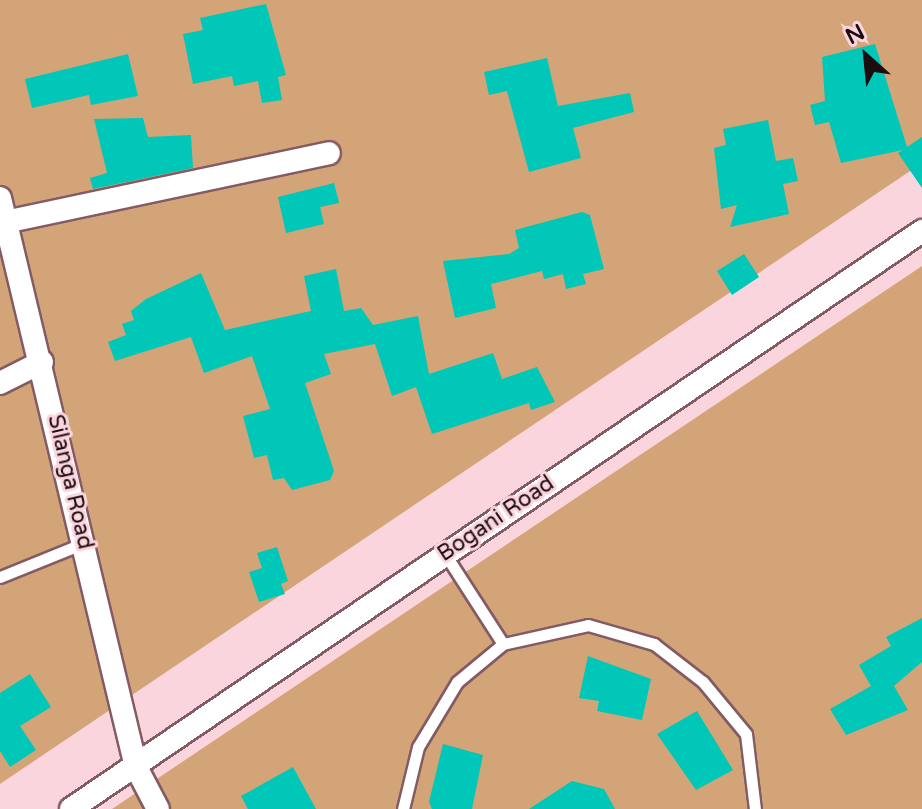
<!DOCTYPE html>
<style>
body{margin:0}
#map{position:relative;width:922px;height:809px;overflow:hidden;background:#fbd5dd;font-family:"Varela Round",sans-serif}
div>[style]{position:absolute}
.green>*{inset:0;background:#d3a477}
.building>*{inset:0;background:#00c7b7}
.roads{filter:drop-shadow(2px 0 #835b64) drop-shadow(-2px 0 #835b64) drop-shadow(0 2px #835b64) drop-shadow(0 -2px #835b64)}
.service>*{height:11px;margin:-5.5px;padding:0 5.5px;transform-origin:5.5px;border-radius:5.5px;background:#fff}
.minor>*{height:22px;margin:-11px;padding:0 11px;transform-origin:11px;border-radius:11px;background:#fff}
span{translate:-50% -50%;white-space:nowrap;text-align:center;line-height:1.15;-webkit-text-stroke:6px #fbd5dd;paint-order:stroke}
.street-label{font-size:22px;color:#1b0c10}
.north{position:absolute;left:826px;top:16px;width:80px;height:80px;-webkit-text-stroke:6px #fbd5dd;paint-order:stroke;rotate:333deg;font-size:22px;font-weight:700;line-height:32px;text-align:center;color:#1b0c10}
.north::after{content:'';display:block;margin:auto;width:28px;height:36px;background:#1b0c10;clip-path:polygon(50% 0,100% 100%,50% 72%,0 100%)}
</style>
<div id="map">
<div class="green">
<i style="clip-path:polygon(0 0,922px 0,922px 163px,0 784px)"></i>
<i style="clip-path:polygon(922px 266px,922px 809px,112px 809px)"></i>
</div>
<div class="building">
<i style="clip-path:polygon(266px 4px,286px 75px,278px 77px,282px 100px,262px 103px,258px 81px,234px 86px,232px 76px,193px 84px,183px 34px,203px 30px,200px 18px)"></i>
<i style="clip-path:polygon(875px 44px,907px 147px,922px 137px,922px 188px,898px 153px,903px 150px,841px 163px,829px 122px,815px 125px,810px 105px,825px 101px,822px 57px)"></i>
<i style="clip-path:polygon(128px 54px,138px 96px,91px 105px,89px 95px,32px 108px,25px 79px)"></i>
<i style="clip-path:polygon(547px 58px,558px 106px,630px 93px,634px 112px,573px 128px,581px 158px,529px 172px,507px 91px,489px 95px,484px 72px)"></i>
<i style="clip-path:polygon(143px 118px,148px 137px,191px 135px,193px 168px,93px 189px,90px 178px,107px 173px,94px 119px)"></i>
<i style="clip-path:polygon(768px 120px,776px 161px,793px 158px,798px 181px,783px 184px,789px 214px,730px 227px,737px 205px,721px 209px,714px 148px,726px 145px,723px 129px)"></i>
<i style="clip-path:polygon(334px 183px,339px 203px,320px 207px,324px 224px,286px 233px,278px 197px)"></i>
<i style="clip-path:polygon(582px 212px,590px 215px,604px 269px,583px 274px,586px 284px,566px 289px,563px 274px,544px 279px,542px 271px,491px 284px,496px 308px,455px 318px,443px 261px,509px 254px,519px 248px,515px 230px)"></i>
<i style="clip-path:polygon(744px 254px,759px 277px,732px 295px,717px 271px)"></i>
<i style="clip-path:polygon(336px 269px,344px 311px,361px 308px,373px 325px,418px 316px,429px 374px,493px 353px,502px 379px,537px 367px,555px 402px,531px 410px,529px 403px,432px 434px,416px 387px,392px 396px,375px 344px,324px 354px,331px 374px,305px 383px,334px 471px,330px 480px,292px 490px,284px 478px,273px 480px,267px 455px,254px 458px,243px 416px,270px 409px,252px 356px,204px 373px,191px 337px,115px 361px,108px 342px,126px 335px,122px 324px,134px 320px,131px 311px,146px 299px,201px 273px,225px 330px,311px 311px,304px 276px)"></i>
<i style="clip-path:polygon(277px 547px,288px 581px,281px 584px,285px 594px,259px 602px,249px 572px,262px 568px,257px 553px)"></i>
<i style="clip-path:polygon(922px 618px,922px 662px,894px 686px,908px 710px,846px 735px,830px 709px,871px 686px,859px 665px,891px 646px,886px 637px)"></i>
<i style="clip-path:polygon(588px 656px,651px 679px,642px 720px,597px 711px,599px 701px,579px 698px)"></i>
<i style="clip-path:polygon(30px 674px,51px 707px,20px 726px,36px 750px,10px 767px,0 751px,0 693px)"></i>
<i style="clip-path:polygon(697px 711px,733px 770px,696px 790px,657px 734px)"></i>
<i style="clip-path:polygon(443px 744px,483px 755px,472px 809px,432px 809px,429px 802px)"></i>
<i style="clip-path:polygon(293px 767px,316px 809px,248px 809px,241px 796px)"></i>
<i style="clip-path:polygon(572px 781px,604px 789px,615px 809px,529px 809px)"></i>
</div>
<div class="roads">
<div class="service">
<i style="left:445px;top:554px;width:107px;rotate:57.2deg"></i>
<i style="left:0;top:577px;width:91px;rotate:-22deg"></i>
<i style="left:403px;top:809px;width:64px;rotate:-76.4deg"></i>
<i style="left:418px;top:747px;width:76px;rotate:-59deg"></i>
<i style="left:457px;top:682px;width:60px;rotate:-39.6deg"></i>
<i style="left:503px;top:644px;width:87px;rotate:-12.6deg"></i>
<i style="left:588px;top:625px;width:69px;rotate:16.1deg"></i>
<i style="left:654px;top:644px;width:62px;rotate:37.8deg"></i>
<i style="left:703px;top:682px;width:67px;rotate:50.4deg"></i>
<i style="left:746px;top:734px;width:76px;rotate:83.2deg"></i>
</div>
<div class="minor">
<i style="left:0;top:198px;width:585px;rotate:76.56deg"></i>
<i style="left:136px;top:767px;width:47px;rotate:62.4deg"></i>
<i style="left:5px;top:222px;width:331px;rotate:-12deg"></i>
<i style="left:0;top:383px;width:47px;rotate:-26.6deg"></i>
<i style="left:71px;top:809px;width:1029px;rotate:-34.18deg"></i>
</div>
</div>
<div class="street-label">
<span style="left:70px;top:482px;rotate:77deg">Silanga Road</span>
<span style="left:496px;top:519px;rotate:-34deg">Bogani Road</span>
</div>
<div class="north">N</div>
</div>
